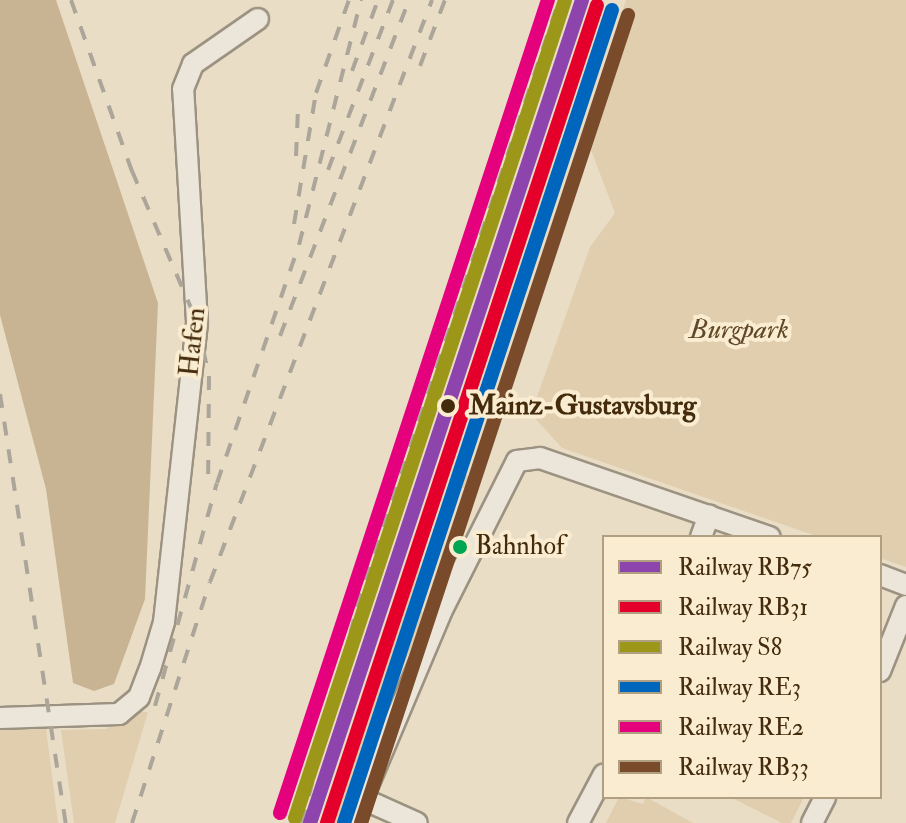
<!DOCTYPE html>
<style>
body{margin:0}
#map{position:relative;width:906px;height:823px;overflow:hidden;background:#e9ddc6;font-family:"IM FELL Double Pica",serif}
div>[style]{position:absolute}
.green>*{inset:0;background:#e0ceae}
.water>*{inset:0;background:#c8b493}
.roads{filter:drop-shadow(2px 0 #9c9281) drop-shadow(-2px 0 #9c9281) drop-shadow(0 2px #9c9281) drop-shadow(0 -2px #9c9281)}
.minor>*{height:20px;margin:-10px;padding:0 10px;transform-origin:10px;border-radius:10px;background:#ece6da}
.rail>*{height:4px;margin-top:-2px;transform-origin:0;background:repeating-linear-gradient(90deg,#aca599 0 14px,transparent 0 28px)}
.rail-1>*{height:14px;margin:-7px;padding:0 7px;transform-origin:7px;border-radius:7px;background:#8e44ad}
.rail-2>*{height:14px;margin:-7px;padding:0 7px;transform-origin:7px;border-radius:7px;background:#e4002b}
.rail-3>*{height:14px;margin:-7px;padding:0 7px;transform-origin:7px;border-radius:7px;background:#9c9719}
.rail-4>*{height:14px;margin:-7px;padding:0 7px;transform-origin:7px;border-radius:7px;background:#0065bd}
.rail-5>*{height:14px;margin:-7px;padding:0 7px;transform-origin:7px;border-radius:7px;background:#e5007d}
.rail-6>*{height:14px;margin:-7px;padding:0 7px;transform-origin:7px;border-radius:7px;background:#7a4b2a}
.dots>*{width:22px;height:22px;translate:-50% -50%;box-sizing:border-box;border:4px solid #faecd0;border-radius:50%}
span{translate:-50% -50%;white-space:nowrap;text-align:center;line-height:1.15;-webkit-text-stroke:8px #faecd0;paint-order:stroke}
.bus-label{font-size:26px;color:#432b0b}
.left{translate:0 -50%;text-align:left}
.park-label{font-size:28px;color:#614928;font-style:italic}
.street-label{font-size:28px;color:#432b0b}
.stop-label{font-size:28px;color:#432b0b;font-weight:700}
.legend{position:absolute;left:602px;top:535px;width:280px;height:264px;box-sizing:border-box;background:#faecd0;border:2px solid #b19f81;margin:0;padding:10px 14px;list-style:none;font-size:24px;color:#432b0b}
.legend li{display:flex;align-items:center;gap:16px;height:40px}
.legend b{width:40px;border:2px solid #b19f81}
</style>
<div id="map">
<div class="green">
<i style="clip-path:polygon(626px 0,906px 0,906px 567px,880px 558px,880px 537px,819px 537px,562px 448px,531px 414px,590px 247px,615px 213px,591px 150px,589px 113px)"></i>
<i style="clip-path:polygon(459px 473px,481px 480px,477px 493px,455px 485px,411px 608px,428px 614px,361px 753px,337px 823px,328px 823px,412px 565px,422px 568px)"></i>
<i style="clip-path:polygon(136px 712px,148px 712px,115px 823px,74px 823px,61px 730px,106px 729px)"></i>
<i style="clip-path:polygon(0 728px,46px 729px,58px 823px,0 823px)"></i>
<i style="clip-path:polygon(619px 797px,643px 804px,646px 797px,693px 823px,606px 823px)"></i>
<i style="clip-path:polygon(730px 797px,804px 797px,791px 823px,782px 823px)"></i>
</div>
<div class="water">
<i style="clip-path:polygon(0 0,56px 0,158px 303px,145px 599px,114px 684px,94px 691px,73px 683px,46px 489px,0 315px)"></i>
</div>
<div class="roads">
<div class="minor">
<i style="left:701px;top:537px;width:23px;rotate:-70deg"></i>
<i style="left:880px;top:575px;width:28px;rotate:21deg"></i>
<i style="left:880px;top:671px;width:70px;rotate:-68.2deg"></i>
<i style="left:0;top:718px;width:119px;rotate:-1.9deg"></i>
<i style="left:119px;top:714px;width:26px;rotate:-40deg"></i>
<i style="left:139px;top:697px;width:30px;rotate:-69deg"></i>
<i style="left:150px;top:669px;width:49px;rotate:-73.4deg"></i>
<i style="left:164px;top:622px;width:302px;rotate:-83.7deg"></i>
<i style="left:197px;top:322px;width:233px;rotate:-93.4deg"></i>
<i style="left:183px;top:89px;width:27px;rotate:-68deg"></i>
<i style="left:193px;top:64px;width:79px;rotate:-34.7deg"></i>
<i style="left:361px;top:798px;width:61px;rotate:24.1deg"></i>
<i style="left:352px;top:823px;width:229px;rotate:-67.1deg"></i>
<i style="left:441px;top:612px;width:169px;rotate:-63.3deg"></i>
<i style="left:517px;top:461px;width:23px;rotate:-7deg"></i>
<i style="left:540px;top:458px;width:243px;rotate:19deg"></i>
<i style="left:578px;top:823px;width:55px;rotate:-62deg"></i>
<i style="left:812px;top:823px;width:29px;rotate:-63deg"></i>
</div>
</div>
<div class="rail">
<i style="left:71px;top:0;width:182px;rotate:70.4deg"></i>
<i style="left:132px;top:171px;width:164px;rotate:66.7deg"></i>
<i style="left:197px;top:322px;width:55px;rotate:77.5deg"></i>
<i style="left:209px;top:376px;width:111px;rotate:90.5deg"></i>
<i style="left:420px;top:66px;width:71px;rotate:-69.3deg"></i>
<i style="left:352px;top:71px;width:76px;rotate:-69.9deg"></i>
<i style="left:296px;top:156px;width:48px;rotate:-87.6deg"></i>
<i style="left:328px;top:170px;width:182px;rotate:-69.1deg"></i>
<i style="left:294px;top:224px;width:133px;rotate:-80.5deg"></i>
<i style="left:316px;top:93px;width:99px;rotate:-70.5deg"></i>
<i style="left:280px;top:336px;width:360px;rotate:-69deg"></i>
<i style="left:0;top:394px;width:434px;rotate:81.3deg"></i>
<i style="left:155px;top:706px;width:231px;rotate:-74.5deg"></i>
<i style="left:217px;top:483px;width:252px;rotate:-71deg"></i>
<i style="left:299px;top:245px;width:253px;rotate:-75.8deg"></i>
<i style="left:132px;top:823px;width:253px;rotate:-72.1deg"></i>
<i style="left:210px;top:582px;width:623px;rotate:-69.12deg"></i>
<i style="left:302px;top:823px;width:223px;rotate:-75.7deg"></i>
<i style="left:357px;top:607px;width:640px;rotate:-71.59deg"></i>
</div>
<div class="rail-1">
<i style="left:310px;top:823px;width:867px;rotate:-71.71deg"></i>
</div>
<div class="rail-2">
<i style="left:327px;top:823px;width:861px;rotate:-71.73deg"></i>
</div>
<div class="rail-3">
<i style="left:295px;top:818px;width:861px;rotate:-71.73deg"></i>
</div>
<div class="rail-4">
<i style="left:344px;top:823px;width:856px;rotate:-71.76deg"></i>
</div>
<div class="rail-5">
<i style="left:280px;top:813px;width:856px;rotate:-71.76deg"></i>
</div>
<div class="rail-6">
<i style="left:361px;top:823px;width:851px;rotate:-71.71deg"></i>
</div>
<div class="dots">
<i style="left:448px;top:406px;background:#432b0b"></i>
<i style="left:460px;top:547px;background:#00a651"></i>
</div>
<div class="bus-label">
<span class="left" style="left:475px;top:547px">Bahnhof</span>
</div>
<div class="park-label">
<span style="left:739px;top:330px">Burgpark</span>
</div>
<div class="street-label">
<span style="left:193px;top:342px;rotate:-84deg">Hafen</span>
</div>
<div class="stop-label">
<span class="left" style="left:469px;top:406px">Mainz-Gustavsburg</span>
</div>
<ul class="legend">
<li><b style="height:10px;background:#8e44ad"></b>Railway RB75</li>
<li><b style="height:10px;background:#e4002b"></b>Railway RB31</li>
<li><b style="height:10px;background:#9c9719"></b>Railway S8</li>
<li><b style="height:10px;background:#0065bd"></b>Railway RE3</li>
<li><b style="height:10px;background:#e5007d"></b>Railway RE2</li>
<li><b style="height:10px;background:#7a4b2a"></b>Railway RB33</li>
</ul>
</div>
